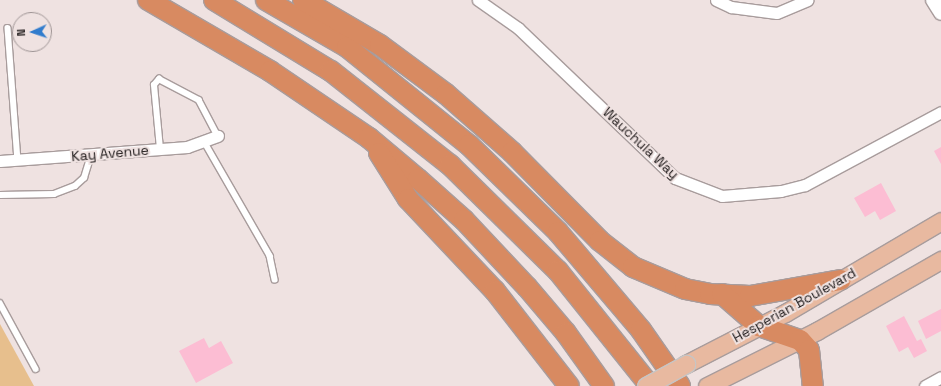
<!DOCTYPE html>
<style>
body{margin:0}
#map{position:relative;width:941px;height:386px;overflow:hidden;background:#efe2e1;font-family:"Space Grotesk",sans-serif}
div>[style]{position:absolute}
.green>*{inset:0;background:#e7bf8d}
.building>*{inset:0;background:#fcbdd3}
.roads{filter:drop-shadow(1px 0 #a89c9c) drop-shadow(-1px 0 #a89c9c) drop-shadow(0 1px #a89c9c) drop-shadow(0 -1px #a89c9c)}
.service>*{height:5.5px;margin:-2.75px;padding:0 2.75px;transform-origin:2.75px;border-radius:2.75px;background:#fff}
.minor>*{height:11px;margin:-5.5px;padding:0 5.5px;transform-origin:5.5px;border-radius:5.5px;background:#fff}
.tertiary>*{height:14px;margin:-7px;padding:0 7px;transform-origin:7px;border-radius:7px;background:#fff}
.primary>*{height:17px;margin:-8.5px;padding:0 8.5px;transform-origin:8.5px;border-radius:8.5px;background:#e8b9a0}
.motorway>*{height:20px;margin:-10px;padding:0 10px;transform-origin:10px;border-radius:10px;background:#d88a61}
.bridges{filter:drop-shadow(1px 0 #c6c5c5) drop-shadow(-1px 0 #c6c5c5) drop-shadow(0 1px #c6c5c5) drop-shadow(0 -1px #c6c5c5)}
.primary-bridge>*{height:17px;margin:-8.5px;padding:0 8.5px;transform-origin:8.5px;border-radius:8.5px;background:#e8b9a0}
span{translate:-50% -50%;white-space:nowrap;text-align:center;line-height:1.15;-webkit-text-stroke:4px #efe2e1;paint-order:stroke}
.street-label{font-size:14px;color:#252020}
.north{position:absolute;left:12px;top:12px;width:40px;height:40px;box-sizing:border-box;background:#efe2e1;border:1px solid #9e9494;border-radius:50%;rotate:267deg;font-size:11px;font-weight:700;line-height:16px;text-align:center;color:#252020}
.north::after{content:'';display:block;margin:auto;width:14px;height:18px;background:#317ccd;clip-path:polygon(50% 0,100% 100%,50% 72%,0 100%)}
</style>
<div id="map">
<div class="green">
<i style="clip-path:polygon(0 324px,34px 386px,0 386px)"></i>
</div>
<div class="building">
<i style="clip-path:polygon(941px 147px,941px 164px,934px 151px)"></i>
<i style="clip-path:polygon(881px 183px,896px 211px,880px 220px,875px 211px,865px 217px,854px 198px)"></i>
<i style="clip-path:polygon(941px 309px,941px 331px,926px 339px,918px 321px)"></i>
<i style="clip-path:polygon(904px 316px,917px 341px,921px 339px,927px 351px,914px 358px,908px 347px,899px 352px,886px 326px)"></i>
<i style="clip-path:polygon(204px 338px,209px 348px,221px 341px,233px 363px,196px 383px,179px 351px)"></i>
</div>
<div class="roads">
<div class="service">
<i style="left:8px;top:28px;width:133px;rotate:85.7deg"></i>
<i style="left:204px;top:141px;width:133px;rotate:60.1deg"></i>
<i style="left:270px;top:256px;width:24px;rotate:78deg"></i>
<i style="left:160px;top:149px;width:64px;rotate:-95.4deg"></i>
<i style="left:154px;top:85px;width:8px;rotate:-50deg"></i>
<i style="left:159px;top:79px;width:45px;rotate:27.7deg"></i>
<i style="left:199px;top:100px;width:41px;rotate:62.2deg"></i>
<i style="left:0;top:195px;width:54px;rotate:-1.1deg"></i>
<i style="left:54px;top:194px;width:22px;rotate:-21deg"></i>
<i style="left:75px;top:186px;width:12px;rotate:-42deg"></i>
<i style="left:84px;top:178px;width:24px;rotate:-73deg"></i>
<i style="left:0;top:303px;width:75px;rotate:61.4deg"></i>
</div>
<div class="minor">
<i style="left:478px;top:0;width:49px;rotate:35deg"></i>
<i style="left:518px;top:28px;width:217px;rotate:43.7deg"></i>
<i style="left:675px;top:178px;width:50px;rotate:21deg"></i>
<i style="left:722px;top:196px;width:59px;rotate:-4.8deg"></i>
<i style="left:781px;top:191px;width:25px;rotate:-14deg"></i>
<i style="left:805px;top:185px;width:154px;rotate:-28.2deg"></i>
<i style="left:716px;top:0;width:17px;rotate:25deg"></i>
<i style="left:731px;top:7px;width:46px;rotate:7.4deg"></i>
<i style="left:777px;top:13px;width:33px;rotate:-23deg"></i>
<i style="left:0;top:161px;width:188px;rotate:-4.3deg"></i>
<i style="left:187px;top:147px;width:33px;rotate:-20deg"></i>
<i style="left:925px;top:386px;width:18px;rotate:-29deg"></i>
</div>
<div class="tertiary">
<i style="left:933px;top:0;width:15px;rotate:58deg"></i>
</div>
<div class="primary">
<i style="left:686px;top:364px;width:111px;rotate:-27.3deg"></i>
<i style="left:785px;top:313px;width:181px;rotate:-30.5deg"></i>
<i style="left:707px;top:386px;width:123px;rotate:-26.6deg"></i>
<i style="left:817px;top:331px;width:143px;rotate:-29.8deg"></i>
</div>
<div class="motorway">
<i style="left:148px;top:0;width:141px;rotate:30.2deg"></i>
<i style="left:270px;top:71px;width:120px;rotate:34.1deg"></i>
<i style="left:369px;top:138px;width:64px;rotate:39.9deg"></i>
<i style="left:418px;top:179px;width:62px;rotate:41.7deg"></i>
<i style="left:464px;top:220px;width:92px;rotate:46.8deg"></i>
<i style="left:527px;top:287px;width:60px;rotate:49.7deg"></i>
<i style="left:566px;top:333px;width:65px;rotate:54.4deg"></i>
<i style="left:214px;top:0;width:137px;rotate:31.3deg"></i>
<i style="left:331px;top:71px;width:152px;rotate:38.3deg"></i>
<i style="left:450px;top:165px;width:151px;rotate:44.5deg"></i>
<i style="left:558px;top:271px;width:147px;rotate:51.3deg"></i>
<i style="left:266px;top:0;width:94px;rotate:30.1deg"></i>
<i style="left:347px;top:47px;width:156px;rotate:38.8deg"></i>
<i style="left:469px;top:145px;width:124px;rotate:44.3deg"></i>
<i style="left:558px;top:232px;width:128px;rotate:49.7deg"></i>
<i style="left:641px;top:330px;width:68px;rotate:55.1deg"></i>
<i style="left:303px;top:0;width:89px;rotate:30.3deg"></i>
<i style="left:380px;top:45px;width:82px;rotate:36.6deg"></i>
<i style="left:446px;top:94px;width:88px;rotate:41.3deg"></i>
<i style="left:512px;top:152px;width:125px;rotate:45.3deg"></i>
<i style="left:600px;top:241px;width:42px;rotate:38.2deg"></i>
<i style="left:633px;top:267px;width:56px;rotate:22.9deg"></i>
<i style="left:685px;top:289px;width:25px;rotate:11deg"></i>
<i style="left:710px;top:294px;width:40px;rotate:2.9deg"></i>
<i style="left:750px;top:296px;width:92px;rotate:-10deg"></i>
<i style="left:379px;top:153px;width:54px;rotate:57.8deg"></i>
<i style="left:408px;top:199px;width:127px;rotate:46.6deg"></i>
<i style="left:495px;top:291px;width:120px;rotate:52.1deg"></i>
<i style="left:722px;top:294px;width:49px;rotate:40.9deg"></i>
<i style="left:759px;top:326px;width:43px;rotate:18.9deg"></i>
<i style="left:800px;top:340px;width:13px;rotate:48deg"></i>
<i style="left:809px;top:350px;width:36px;rotate:84deg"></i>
</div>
</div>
<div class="bridges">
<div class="primary-bridge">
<i style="left:646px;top:386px;width:46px;rotate:-28.8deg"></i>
</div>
</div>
<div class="street-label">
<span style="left:641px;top:143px;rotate:43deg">Wauchula Way</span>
<span style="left:110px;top:153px;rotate:-5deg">Kay Avenue</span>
<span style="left:794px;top:305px;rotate:-29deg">Hesperian Boulevard</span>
</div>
<div class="north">N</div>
</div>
